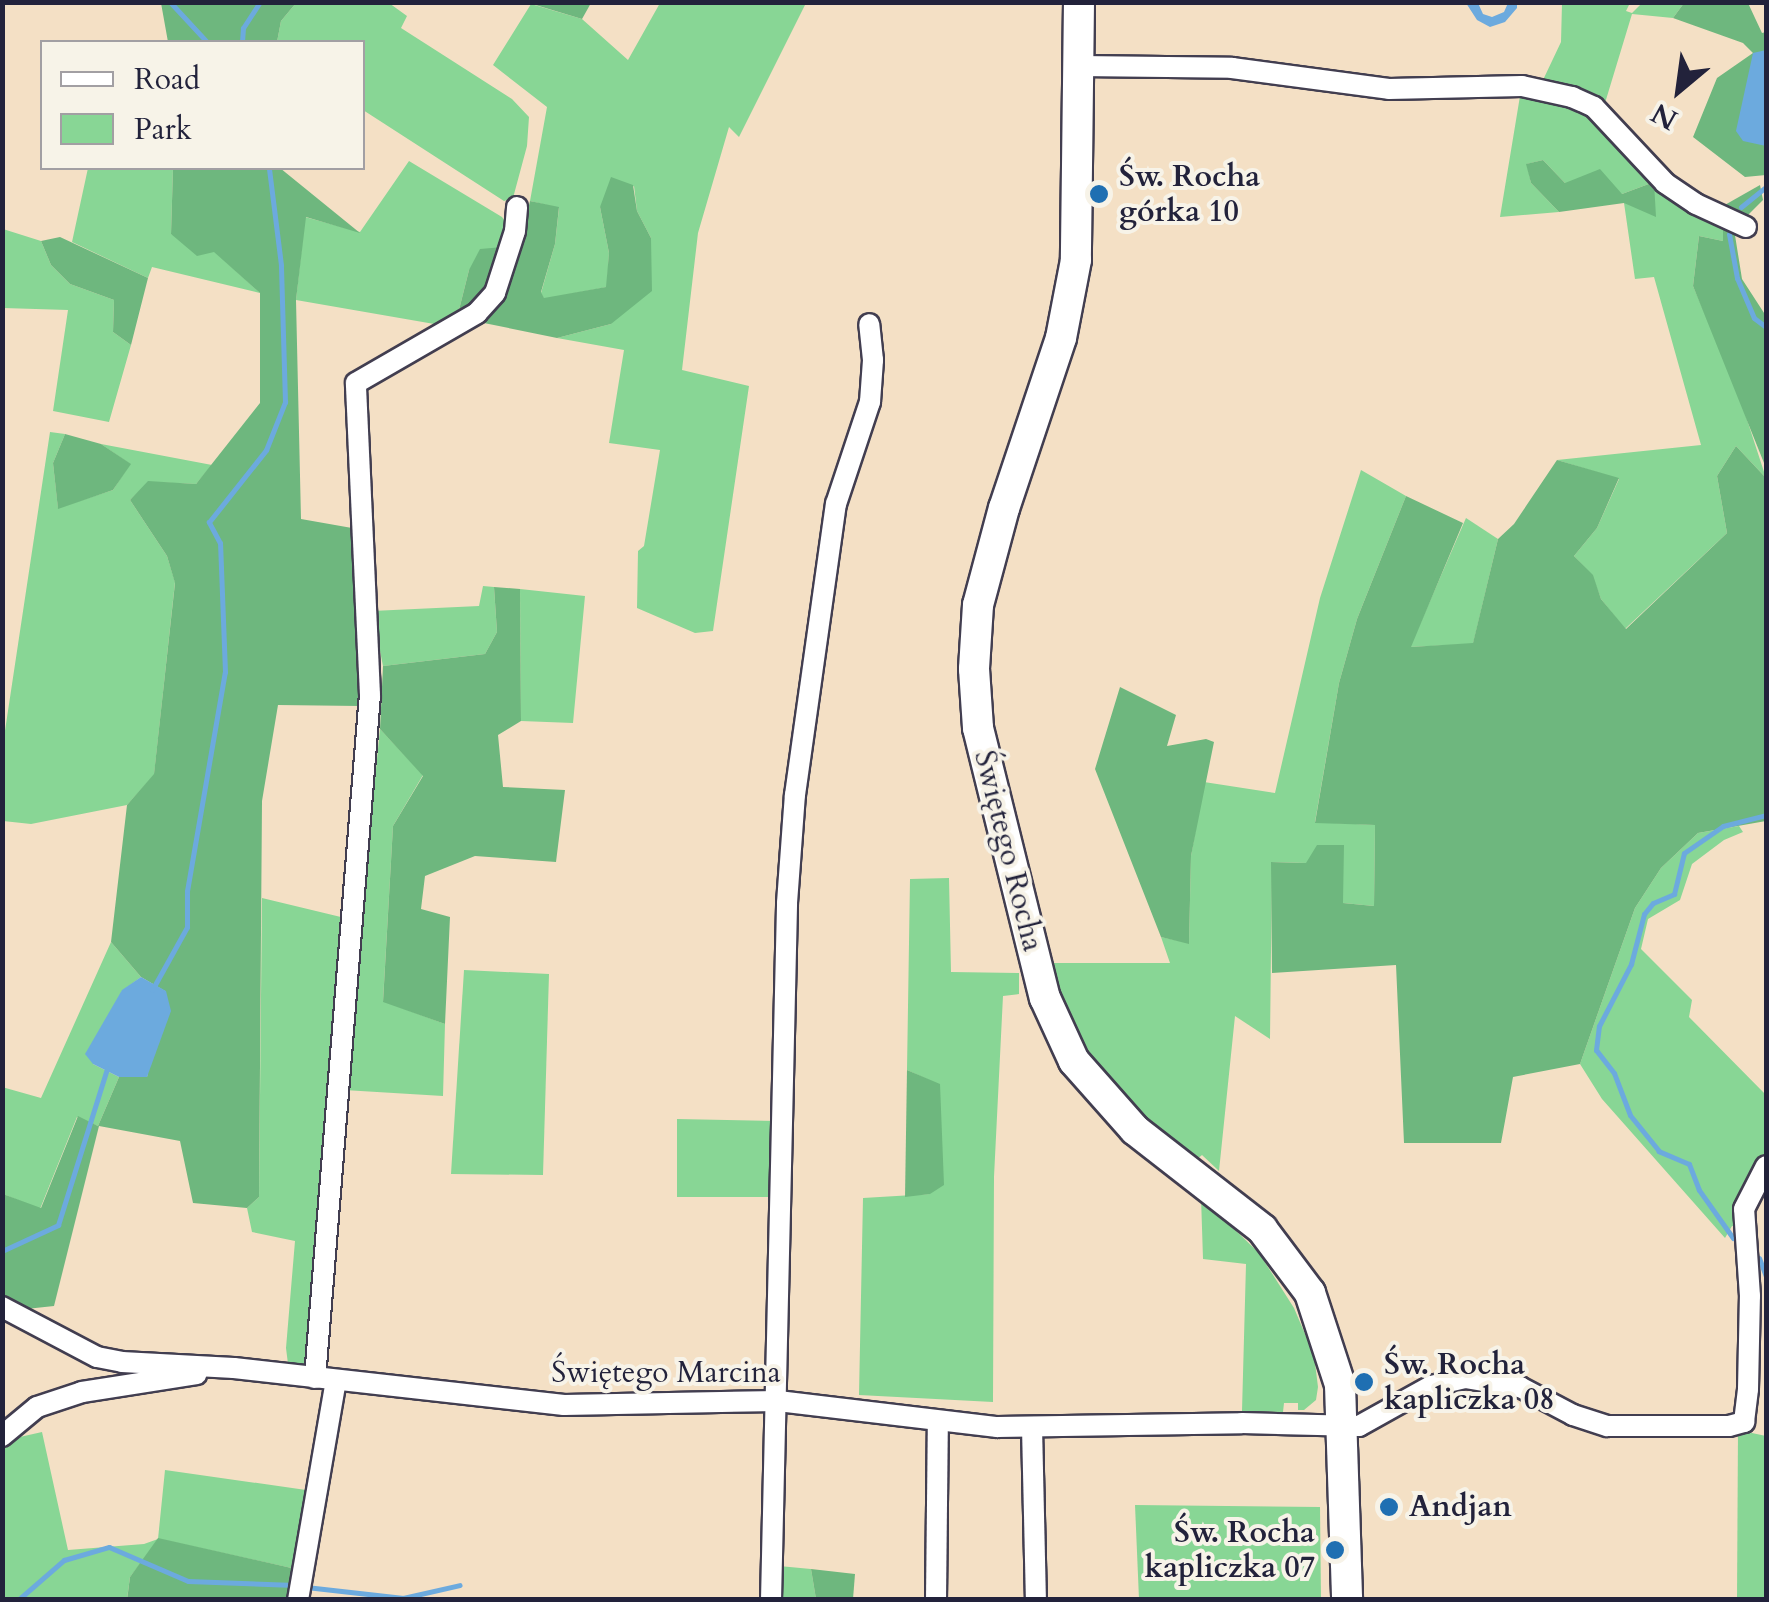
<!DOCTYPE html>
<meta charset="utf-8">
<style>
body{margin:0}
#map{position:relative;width:1769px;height:1602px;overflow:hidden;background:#f4e0c5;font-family:Cardo,serif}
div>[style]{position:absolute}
.green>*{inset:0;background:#88d695}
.forest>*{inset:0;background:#6eb77e}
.water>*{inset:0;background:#6caade}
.stream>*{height:5px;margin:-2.5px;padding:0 2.5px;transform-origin:2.5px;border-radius:2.5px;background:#6caade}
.roads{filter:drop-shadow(2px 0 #423e50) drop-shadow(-2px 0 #423e50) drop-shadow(0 2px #423e50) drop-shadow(0 -2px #423e50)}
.street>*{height:20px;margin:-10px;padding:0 10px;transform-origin:10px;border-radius:10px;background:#fff}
.secondary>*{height:30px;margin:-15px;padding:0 15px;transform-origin:15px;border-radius:15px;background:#fff}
.dots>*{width:28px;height:28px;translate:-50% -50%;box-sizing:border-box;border:5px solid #f7f3e8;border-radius:50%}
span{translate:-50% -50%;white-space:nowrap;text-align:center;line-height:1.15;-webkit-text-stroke:8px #f7f3e8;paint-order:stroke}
.poi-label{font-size:30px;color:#22223b;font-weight:700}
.left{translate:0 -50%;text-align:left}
.right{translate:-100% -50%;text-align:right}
.street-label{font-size:30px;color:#22223b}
.frame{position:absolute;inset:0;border:5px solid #22223b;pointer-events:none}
.legend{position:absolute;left:40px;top:40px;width:325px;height:130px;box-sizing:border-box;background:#f7f3e8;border:2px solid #a29fa3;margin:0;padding:12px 18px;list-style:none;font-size:30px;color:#22223b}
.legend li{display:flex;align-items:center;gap:20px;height:50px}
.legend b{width:50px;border:2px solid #a29fa3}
.north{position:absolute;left:1629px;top:40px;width:100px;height:100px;-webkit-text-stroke:8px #f7f3e8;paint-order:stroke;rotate:209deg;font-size:28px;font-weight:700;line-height:40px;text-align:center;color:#22223b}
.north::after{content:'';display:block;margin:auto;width:35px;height:45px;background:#22223b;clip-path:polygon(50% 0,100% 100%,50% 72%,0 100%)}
</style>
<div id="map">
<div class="green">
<i style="clip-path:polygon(296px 3px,389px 3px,407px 16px,401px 28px,512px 99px,529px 117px,527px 146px,513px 198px,504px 201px,363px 110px,362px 42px,277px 42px,281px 21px)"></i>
<i style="clip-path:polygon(660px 3px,806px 3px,739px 137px,729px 127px,698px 233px,682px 370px,749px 386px,713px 631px,695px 633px,637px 608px,638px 551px,644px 546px,660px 450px,609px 443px,624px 350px,557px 338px,611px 324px,651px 238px,637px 211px,634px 186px,600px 207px,609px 253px,607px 287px,544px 299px,541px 293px,555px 244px,559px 208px,530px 201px,547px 107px,493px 65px,531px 4px,582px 19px,628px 60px)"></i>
<i style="clip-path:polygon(1562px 3px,1630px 3px,1626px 11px,1632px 13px,1642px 3px,1684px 3px,1673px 18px,1632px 14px,1605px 103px,1543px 80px,1561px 42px)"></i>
<i style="clip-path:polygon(1520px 96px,1586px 108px,1654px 182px,1622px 194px,1565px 183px,1543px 160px,1527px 164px,1531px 183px,1559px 212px,1500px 217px)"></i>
<i style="clip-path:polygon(409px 161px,502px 217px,509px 227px,503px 247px,469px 270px,458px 314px,440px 325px,296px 300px,305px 217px,360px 232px)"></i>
<i style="clip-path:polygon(88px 168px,173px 168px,171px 234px,214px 251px,260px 293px,152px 267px,148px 278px,72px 242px)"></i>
<i style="clip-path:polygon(1657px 185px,1683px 208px,1723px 225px,1723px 241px,1699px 236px,1693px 286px,1737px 389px,1766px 478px,1736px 446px,1717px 476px,1727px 533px,1625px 629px,1601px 599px,1592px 575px,1574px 556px,1597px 528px,1619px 479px,1557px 460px,1701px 445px,1654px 277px,1635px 279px,1624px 203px)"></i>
<i style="clip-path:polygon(3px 229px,41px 241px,51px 265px,70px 284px,114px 300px,113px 332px,131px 345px,109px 422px,53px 411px,68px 310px,3px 308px)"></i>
<i style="clip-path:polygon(50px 432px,65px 434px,53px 463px,58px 508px,113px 490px,130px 464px,101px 444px,212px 465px,196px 484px,149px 482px,130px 500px,167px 556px,175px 582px,154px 775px,127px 805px,31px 824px,3px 821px,3px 744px)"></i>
<i style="clip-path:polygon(1361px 470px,1406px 496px,1357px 619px,1339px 683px,1315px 822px,1375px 825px,1374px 906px,1343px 903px,1306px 863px,1272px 862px,1270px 1039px,1235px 1016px,1219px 1171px,1202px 1155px,1195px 1161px,1163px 1139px,1079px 1049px,1045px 963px,1170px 963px,1161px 937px,1189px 943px,1191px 856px,1204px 782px,1275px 793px,1320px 598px)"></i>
<i style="clip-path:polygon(1466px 518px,1498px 539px,1473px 644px,1410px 647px)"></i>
<i style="clip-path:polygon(483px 586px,494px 587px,497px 632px,485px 654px,383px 666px,372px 611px,479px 606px)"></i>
<i style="clip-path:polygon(520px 589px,585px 596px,573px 723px,521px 721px)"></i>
<i style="clip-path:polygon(380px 729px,423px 775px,393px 826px,383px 1001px,445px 1024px,443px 1096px,344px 1090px)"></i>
<i style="clip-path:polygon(1739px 826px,1743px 832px,1724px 840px,1692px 864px,1680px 900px,1648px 919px,1641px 949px,1692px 1000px,1689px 1017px,1766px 1095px,1766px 1156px,1737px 1227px,1732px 1226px,1725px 1238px,1602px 1099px,1580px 1064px,1635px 908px,1661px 868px,1698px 833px)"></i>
<i style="clip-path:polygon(949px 878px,951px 972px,1019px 973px,1019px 994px,1003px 996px,994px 1177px,993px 1402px,859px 1395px,863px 1198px,930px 1194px,940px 1085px,907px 1070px,910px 879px)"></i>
<i style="clip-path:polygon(262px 898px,345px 918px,312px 1367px,288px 1364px,286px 1348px,295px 1241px,252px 1232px,247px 1208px,259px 1197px)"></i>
<i style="clip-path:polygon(111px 942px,141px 977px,122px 991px,93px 1064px,119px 1077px,98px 1126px,77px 1117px,40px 1209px,3px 1194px,2px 1087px,41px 1098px)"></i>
<i style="clip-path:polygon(464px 970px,549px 974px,543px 1175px,451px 1174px)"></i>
<i style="clip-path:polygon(677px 1119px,780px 1121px,777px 1197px,677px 1197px)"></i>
<i style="clip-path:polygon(1201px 1197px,1259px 1253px,1294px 1308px,1314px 1355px,1318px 1387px,1316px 1400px,1304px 1410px,1298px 1410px,1298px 1403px,1284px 1403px,1283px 1412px,1242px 1411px,1246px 1264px,1203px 1259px)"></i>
<i style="clip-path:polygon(1738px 1430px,1766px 1436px,1766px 1599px,1737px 1600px)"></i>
<i style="clip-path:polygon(42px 1432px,68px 1550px,144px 1544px,158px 1539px,165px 1470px,306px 1490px,296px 1569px,159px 1539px,130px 1577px,127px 1599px,3px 1599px,2px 1447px,11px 1439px)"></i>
<i style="clip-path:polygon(1135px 1505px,1320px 1507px,1321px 1599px,1139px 1599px)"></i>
<i style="clip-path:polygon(779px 1566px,811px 1569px,816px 1599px,781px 1599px)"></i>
</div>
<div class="forest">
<i style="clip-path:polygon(161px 3px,161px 2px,296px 3px,281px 21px,277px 42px,168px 42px)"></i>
<i style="clip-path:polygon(529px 3px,591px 3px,582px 19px)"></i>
<i style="clip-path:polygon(1684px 3px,1748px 3px,1762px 33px,1766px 32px,1766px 175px,1745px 177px,1693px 137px,1717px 78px,1753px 53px,1743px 43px,1673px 18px)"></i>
<i style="clip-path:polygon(1543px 160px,1565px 183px,1600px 169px,1622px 194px,1654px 182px,1656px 217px,1624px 203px,1559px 212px,1531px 183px,1526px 164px)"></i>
<i style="clip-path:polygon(173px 168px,280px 168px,360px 233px,306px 217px,296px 300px,301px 519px,352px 528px,360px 706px,278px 705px,262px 801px,259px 1197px,247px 1208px,193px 1203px,180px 1141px,99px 1126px,54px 1306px,26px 1309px,3px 1300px,3px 1194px,41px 1208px,78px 1116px,98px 1126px,119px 1077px,147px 1077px,165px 991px,141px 977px,111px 942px,127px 805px,154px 774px,175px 583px,167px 556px,130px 500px,148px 481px,196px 484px,260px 403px,260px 293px,214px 252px,197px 256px,171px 234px)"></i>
<i style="clip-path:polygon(611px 177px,633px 185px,637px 211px,651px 238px,652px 291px,611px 324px,557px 338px,479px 322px,512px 278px,530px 201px,559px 207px,555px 244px,541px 292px,544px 298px,606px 287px,609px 253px,600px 207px)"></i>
<i style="clip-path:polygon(1760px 185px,1763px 200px,1744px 219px,1723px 206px)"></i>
<i style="clip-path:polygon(1723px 225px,1734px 229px,1742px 279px,1766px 316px,1766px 468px,1693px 286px,1699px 236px,1723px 241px)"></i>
<i style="clip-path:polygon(60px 237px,148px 278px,131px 345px,113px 332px,114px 300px,70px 284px,51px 265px,41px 241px)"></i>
<i style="clip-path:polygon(503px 247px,488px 293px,458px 314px,469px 270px,480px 249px)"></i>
<i style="clip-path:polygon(65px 434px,101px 444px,131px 464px,113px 490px,58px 509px,53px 463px)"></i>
<i style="clip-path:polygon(1736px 446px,1766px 478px,1766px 821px,1698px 833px,1661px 868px,1635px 908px,1580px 1064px,1513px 1077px,1501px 1143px,1404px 1143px,1396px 965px,1272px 973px,1271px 862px,1306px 863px,1317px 845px,1344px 845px,1343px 903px,1374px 906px,1375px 825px,1315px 823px,1339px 683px,1357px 619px,1406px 496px,1463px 523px,1411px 647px,1473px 643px,1498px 539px,1514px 524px,1557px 460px,1619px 478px,1597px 528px,1574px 556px,1593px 575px,1601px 599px,1626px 629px,1727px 533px,1717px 476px)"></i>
<i style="clip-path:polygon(494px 587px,520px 589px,521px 721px,498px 735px,503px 787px,565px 790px,556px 862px,475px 856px,425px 876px,421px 909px,450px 917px,445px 1024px,383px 1002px,393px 826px,423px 776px,380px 729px,383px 666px,485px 654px,497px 632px)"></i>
<i style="clip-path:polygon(1120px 687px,1176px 715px,1167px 746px,1206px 739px,1214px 742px,1191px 856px,1189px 944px,1161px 937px,1095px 769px)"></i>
<i style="clip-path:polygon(907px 1070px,940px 1084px,944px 1185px,930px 1194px,905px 1197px)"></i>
<i style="clip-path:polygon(158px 1538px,296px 1569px,293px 1597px,127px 1600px,130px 1577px)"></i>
<i style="clip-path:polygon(811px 1569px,855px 1574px,853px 1599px,816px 1599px)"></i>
</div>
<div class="water">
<i style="clip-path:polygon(1466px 3px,1478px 3px,1483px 14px,1492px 17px,1504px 12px,1508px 3px,1517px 3px,1517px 8px,1505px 22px,1490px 27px,1477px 20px)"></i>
<i style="clip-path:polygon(1766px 50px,1766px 146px,1743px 141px,1736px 131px,1753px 53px)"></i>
<i style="clip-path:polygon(141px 977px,166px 991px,171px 1011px,147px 1077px,119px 1077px,93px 1064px,85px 1054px,122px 990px)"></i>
</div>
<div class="stream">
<i style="left:170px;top:2px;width:54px;rotate:47.2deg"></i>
<i style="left:242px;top:42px;width:14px;rotate:-86deg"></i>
<i style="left:243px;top:28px;width:31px;rotate:-57deg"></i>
<i style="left:1766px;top:139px;width:11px;rotate:90deg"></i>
<i style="left:1741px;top:207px;width:32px;rotate:-39deg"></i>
<i style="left:1729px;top:234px;width:45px;rotate:79.7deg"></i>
<i style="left:1737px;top:278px;width:43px;rotate:67deg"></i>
<i style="left:1754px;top:318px;width:15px;rotate:37deg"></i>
<i style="left:152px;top:990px;width:72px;rotate:-60.9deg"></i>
<i style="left:187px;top:927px;width:36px;rotate:-90deg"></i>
<i style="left:187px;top:891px;width:222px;rotate:-80.2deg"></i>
<i style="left:225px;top:672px;width:129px;rotate:-92.2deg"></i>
<i style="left:220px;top:543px;width:24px;rotate:-118deg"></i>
<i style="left:209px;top:522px;width:92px;rotate:-51.6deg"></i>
<i style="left:266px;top:450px;width:52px;rotate:-68.4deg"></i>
<i style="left:285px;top:402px;width:137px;rotate:-91.7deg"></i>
<i style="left:281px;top:265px;width:98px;rotate:-97.1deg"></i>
<i style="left:1733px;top:1238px;width:59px;rotate:-125.3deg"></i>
<i style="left:1699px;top:1190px;width:28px;rotate:-111deg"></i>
<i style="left:1689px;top:1164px;width:33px;rotate:-157deg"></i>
<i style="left:1659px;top:1151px;width:46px;rotate:-128.9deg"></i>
<i style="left:1630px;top:1115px;width:45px;rotate:-110.9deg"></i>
<i style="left:1614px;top:1073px;width:29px;rotate:-128deg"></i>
<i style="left:1596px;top:1050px;width:24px;rotate:-83deg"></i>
<i style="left:1599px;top:1026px;width:70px;rotate:-62.7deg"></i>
<i style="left:1631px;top:964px;width:52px;rotate:-75.4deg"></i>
<i style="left:1644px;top:914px;width:14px;rotate:-51deg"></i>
<i style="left:1653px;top:903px;width:23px;rotate:-23deg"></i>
<i style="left:1674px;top:894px;width:42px;rotate:-76.3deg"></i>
<i style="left:1684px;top:853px;width:47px;rotate:-34.7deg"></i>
<i style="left:1723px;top:826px;width:44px;rotate:-14.3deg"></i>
<i style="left:2px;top:1251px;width:62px;rotate:-24.9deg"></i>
<i style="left:58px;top:1225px;width:164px;rotate:-72.6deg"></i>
<i style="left:1759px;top:1258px;width:19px;rotate:69deg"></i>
<i style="left:306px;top:1587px;width:98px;rotate:6.5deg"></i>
<i style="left:403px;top:1598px;width:58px;rotate:-12.8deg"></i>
<i style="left:18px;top:1600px;width:61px;rotate:-41deg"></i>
<i style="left:64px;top:1560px;width:47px;rotate:-16.1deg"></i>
<i style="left:109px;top:1547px;width:86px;rotate:23.3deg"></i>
<i style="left:188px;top:1581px;width:107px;rotate:2.1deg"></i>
</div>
<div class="roads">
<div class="street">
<i style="left:1079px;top:66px;width:153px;rotate:0.7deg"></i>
<i style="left:1232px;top:68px;width:158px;rotate:7.6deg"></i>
<i style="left:1389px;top:89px;width:133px;rotate:-1.3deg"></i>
<i style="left:1522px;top:86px;width:51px;rotate:12.4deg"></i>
<i style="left:1572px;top:97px;width:24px;rotate:24deg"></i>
<i style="left:1594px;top:107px;width:104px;rotate:46.9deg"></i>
<i style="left:1665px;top:183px;width:37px;rotate:34deg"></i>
<i style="left:1696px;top:204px;width:55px;rotate:24.7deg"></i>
<i style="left:2px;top:1307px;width:107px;rotate:27.8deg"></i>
<i style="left:97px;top:1357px;width:25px;rotate:11deg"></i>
<i style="left:122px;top:1362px;width:112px;rotate:3.1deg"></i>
<i style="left:234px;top:1368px;width:332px;rotate:6.4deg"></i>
<i style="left:564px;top:1405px;width:214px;rotate:-1.1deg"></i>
<i style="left:778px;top:1401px;width:221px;rotate:6.8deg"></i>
<i style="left:997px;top:1427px;width:245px;rotate:-0.9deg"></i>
<i style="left:1242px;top:1423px;width:117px;rotate:1.5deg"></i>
<i style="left:1359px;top:1426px;width:82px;rotate:-29.1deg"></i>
<i style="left:1431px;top:1386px;width:35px;rotate:-13deg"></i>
<i style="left:1465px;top:1378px;width:56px;rotate:9.3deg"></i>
<i style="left:1520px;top:1387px;width:60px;rotate:27.8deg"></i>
<i style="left:1573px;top:1415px;width:36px;rotate:18deg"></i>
<i style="left:1607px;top:1426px;width:122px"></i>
<i style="left:1729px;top:1426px;width:16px;rotate:-15deg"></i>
<i style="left:1744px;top:1422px;width:33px;rotate:-83deg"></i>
<i style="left:1748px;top:1389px;width:93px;rotate:-88.8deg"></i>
<i style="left:1750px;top:1296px;width:87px;rotate:-93.9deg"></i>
<i style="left:1744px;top:1209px;width:48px;rotate:-62.9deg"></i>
<i style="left:315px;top:1378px;width:685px;rotate:-85.4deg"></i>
<i style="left:370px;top:695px;width:312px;rotate:-92.6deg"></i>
<i style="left:356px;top:383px;width:140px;rotate:-30deg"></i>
<i style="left:477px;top:313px;width:27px;rotate:-48deg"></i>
<i style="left:495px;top:293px;width:65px;rotate:-72.1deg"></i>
<i style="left:515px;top:231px;width:24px;rotate:-85deg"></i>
<i style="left:1032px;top:1427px;width:173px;rotate:88.7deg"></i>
<i style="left:2px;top:1436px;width:45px;rotate:-39.6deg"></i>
<i style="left:37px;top:1407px;width:47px;rotate:-18.4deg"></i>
<i style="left:82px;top:1392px;width:116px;rotate:-8.9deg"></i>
<i style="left:298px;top:1600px;width:223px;rotate:-80.2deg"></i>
<i style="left:771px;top:1600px;width:697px;rotate:-88.68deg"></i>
<i style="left:787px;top:903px;width:108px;rotate:-85.8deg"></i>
<i style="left:795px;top:795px;width:294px;rotate:-82deg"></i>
<i style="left:836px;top:504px;width:108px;rotate:-71.6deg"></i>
<i style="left:870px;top:402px;width:42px;rotate:-85.9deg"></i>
<i style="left:873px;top:360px;width:36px;rotate:-96deg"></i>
<i style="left:936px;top:1600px;width:179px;rotate:-89.4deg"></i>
</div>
<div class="secondary">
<i style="left:1079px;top:2px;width:258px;rotate:90.7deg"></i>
<i style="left:1076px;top:260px;width:79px;rotate:100.9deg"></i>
<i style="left:1061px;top:338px;width:179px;rotate:108.5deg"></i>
<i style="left:1004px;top:508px;width:100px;rotate:105deg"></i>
<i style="left:978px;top:605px;width:64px;rotate:93.6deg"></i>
<i style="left:974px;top:669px;width:59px;rotate:86.1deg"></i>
<i style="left:978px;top:728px;width:278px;rotate:76.1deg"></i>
<i style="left:1045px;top:998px;width:69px;rotate:65.3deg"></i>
<i style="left:1074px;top:1061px;width:92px;rotate:48.5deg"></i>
<i style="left:1135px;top:1130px;width:161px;rotate:37.9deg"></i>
<i style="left:1262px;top:1229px;width:80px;rotate:53.1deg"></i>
<i style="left:1310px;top:1293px;width:97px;rotate:71.9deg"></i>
<i style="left:1340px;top:1385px;width:215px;rotate:88.1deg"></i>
</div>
</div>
<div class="dots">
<i style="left:1099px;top:194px;background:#1f6fb2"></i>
<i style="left:1364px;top:1382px;background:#1f6fb2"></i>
<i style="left:1389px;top:1507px;background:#1f6fb2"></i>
<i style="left:1335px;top:1550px;background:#1f6fb2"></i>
</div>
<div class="poi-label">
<span class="left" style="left:1119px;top:194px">Św. Rocha<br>górka 10</span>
<span class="left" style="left:1384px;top:1382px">Św. Rocha<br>kapliczka 08</span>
<span class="left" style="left:1409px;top:1507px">Andjan</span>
<span class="right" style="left:1315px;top:1550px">Św. Rocha<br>kapliczka 07</span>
</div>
<div class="street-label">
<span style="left:1008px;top:851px;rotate:76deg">Świętego Rocha</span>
<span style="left:666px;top:1373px">Świętego Marcina</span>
</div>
<div class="frame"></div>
<ul class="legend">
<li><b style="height:12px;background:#fff"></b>Road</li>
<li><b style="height:28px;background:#88d695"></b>Park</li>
</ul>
<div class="north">N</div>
</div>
